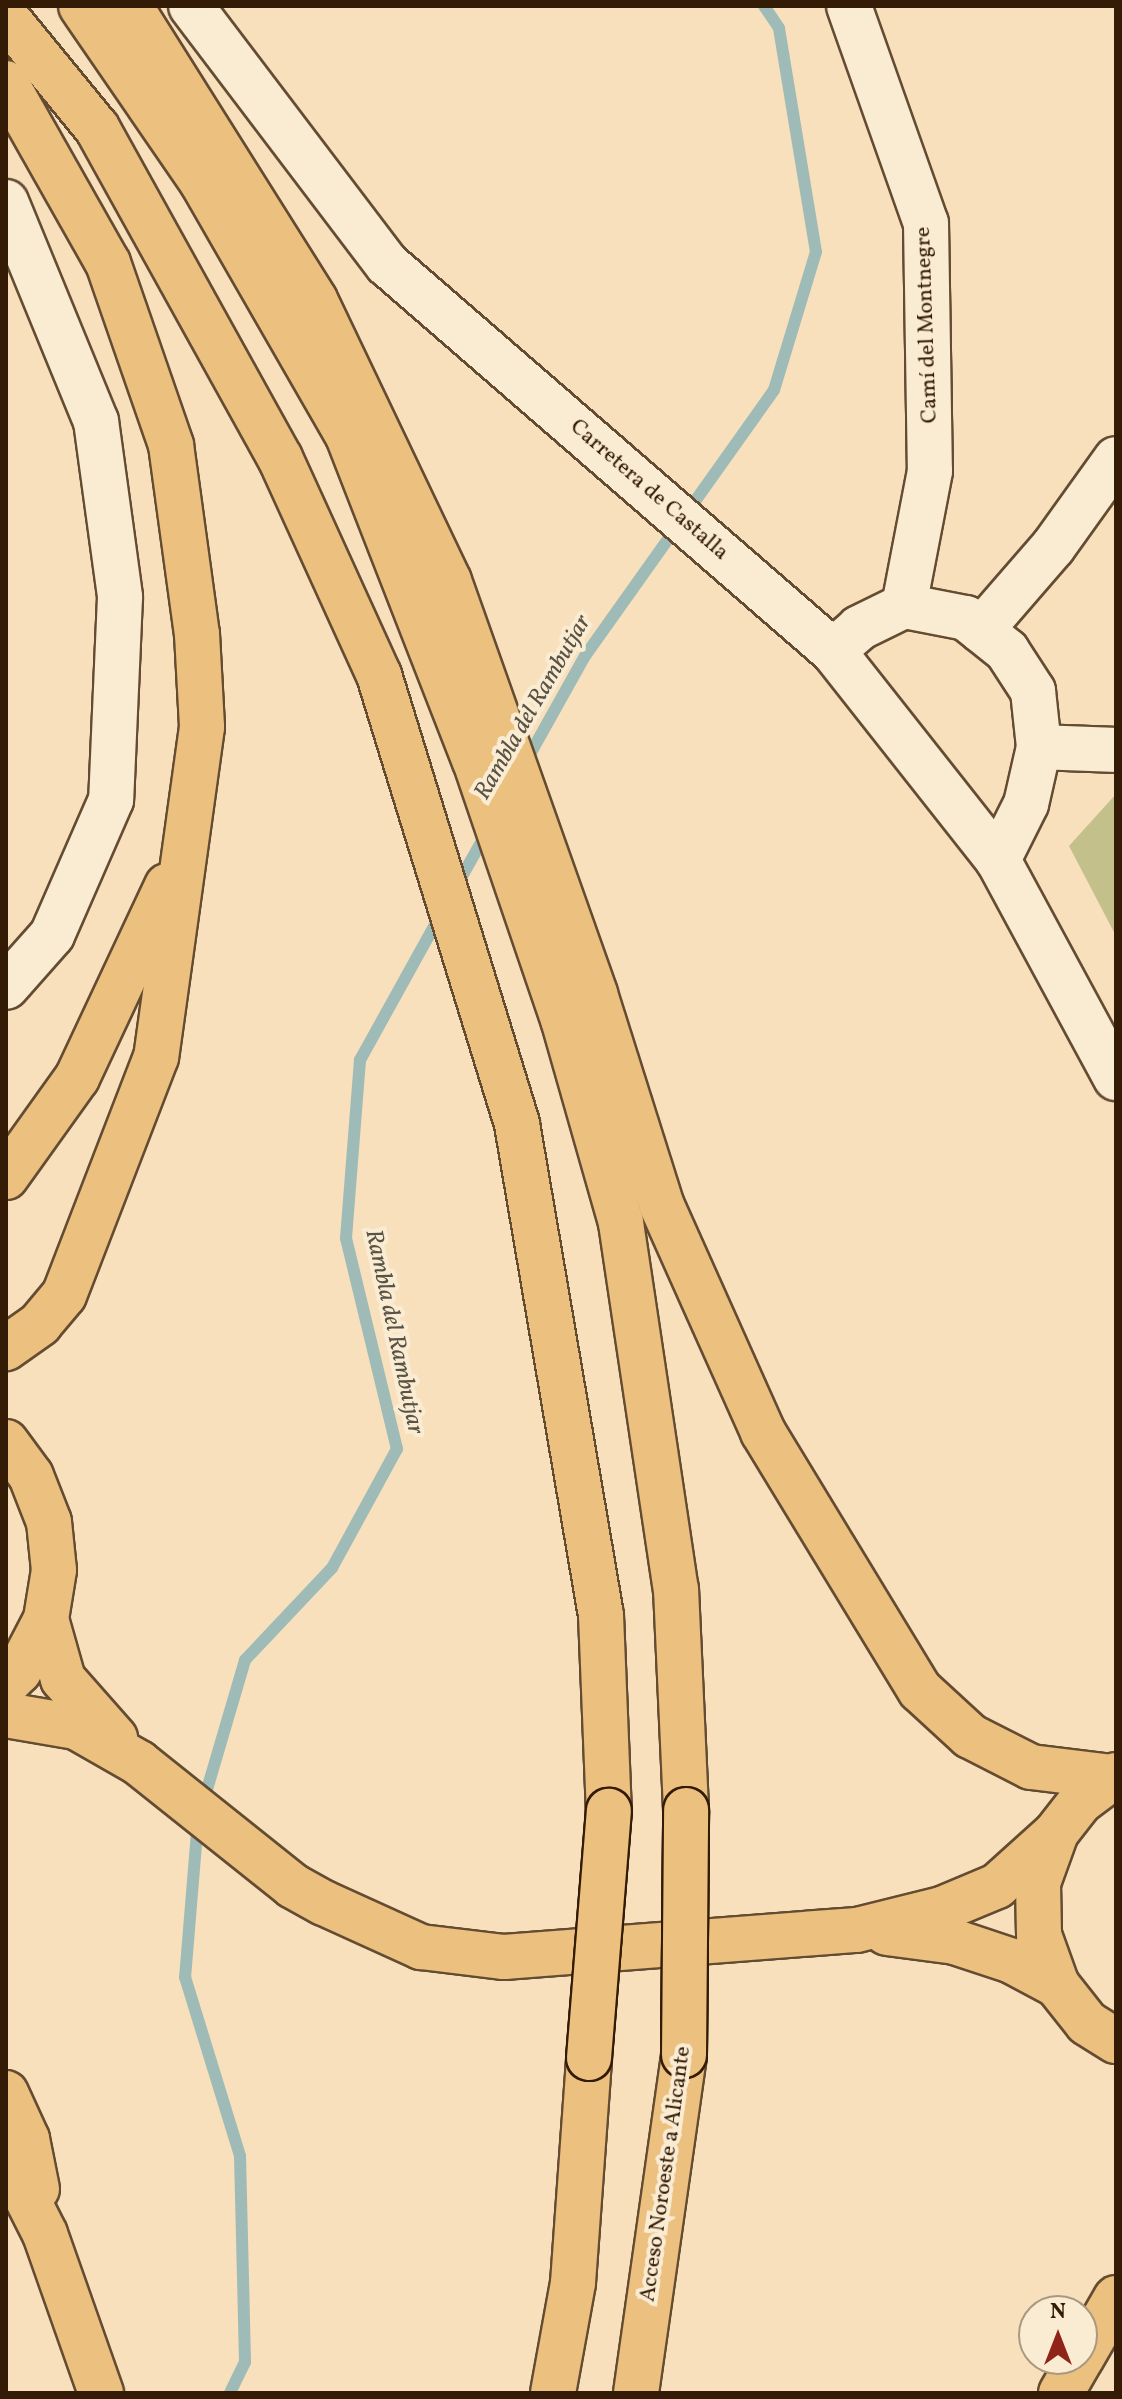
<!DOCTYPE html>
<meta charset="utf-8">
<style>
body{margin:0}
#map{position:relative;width:1122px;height:2399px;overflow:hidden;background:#f7e0bb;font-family:Vollkorn,serif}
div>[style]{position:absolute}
.green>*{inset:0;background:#c4c08b}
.stream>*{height:12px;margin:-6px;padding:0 6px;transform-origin:6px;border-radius:6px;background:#9fbbb7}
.roads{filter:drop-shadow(2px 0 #644c33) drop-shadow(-2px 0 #644c33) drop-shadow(0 2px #644c33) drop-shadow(0 -2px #644c33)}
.minor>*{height:44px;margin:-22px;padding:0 22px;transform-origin:22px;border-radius:22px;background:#faebd3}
.major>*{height:44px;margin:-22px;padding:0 22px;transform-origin:22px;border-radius:22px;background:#ecc07e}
.highway>*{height:44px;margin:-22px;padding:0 22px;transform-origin:22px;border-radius:22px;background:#ecc07e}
.bridges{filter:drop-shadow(2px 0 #331b06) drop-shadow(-2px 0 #331b06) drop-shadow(0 2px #331b06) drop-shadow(0 -2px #331b06)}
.highway-bridge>*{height:44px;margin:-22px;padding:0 22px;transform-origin:22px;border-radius:22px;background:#ecc07e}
span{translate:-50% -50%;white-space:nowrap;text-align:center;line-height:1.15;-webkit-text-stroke:8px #faebd3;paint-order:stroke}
.street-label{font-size:22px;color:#331b06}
.water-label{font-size:24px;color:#595344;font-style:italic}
.frame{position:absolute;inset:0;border:8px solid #331b06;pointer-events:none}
.north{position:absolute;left:1018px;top:2295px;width:80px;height:80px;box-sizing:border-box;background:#faebd3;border:2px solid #aa9881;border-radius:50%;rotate:0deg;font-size:22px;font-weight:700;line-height:32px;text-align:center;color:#331b06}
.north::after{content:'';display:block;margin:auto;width:28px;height:36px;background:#8f2418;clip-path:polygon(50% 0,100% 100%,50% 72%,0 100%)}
</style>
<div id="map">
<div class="green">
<i style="clip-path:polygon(1116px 794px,1116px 936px,1069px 846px)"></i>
</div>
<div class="stream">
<i style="left:524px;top:765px;width:125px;rotate:-60.8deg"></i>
<i style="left:585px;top:656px;width:326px;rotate:-54.6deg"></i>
<i style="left:774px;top:390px;width:144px;rotate:-73.1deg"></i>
<i style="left:816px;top:252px;width:227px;rotate:-99.4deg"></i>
<i style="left:779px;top:28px;width:27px;rotate:-124deg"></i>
<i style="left:456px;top:887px;width:65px;rotate:-60.7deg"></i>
<i style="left:203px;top:1803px;width:149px;rotate:-73.6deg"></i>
<i style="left:245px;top:1660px;width:127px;rotate:-46.6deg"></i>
<i style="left:332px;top:1568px;width:136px;rotate:-61.4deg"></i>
<i style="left:397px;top:1449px;width:217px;rotate:-103.6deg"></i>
<i style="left:346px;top:1238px;width:179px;rotate:-85.5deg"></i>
<i style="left:360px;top:1060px;width:167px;rotate:-61deg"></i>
<i style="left:198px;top:1820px;width:158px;rotate:94.7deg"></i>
<i style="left:185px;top:1977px;width:187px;rotate:72.9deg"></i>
<i style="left:240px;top:2156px;width:206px;rotate:88.6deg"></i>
<i style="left:245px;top:2362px;width:34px;rotate:116deg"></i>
</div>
<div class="roads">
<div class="minor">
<i style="left:191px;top:6px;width:324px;rotate:52.8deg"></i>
<i style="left:387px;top:264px;width:590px;rotate:40.95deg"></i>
<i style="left:833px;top:651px;width:266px;rotate:51.7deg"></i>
<i style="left:998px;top:860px;width:248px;rotate:61.6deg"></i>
<i style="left:849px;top:6px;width:230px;rotate:70.5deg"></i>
<i style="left:926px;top:223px;width:248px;rotate:89.1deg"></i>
<i style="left:930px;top:471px;width:137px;rotate:100.9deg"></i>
<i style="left:6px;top:202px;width:237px;rotate:67.7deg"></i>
<i style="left:96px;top:421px;width:178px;rotate:82.2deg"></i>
<i style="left:120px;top:597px;width:203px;rotate:92.5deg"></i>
<i style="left:111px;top:800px;width:147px;rotate:113.6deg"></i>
<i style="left:52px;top:935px;width:69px;rotate:131.5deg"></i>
<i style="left:981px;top:630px;width:110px;rotate:-49.1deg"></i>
<i style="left:1053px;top:547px;width:108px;rotate:-54.4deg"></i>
<i style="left:833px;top:651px;width:35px;rotate:-41deg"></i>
<i style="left:859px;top:628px;width:50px;rotate:-26.1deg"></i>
<i style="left:904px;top:606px;width:63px;rotate:11deg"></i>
<i style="left:966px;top:618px;width:53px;rotate:38.8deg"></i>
<i style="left:1007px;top:651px;width:48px;rotate:57deg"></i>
<i style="left:1033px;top:691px;width:56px;rotate:83.9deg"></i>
<i style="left:1039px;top:747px;width:58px;rotate:102.8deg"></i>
<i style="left:1026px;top:804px;width:63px;rotate:116.6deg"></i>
<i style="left:1039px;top:747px;width:77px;rotate:2.2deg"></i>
</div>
<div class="major">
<i style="left:6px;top:1442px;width:42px;rotate:53.7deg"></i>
<i style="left:31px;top:1476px;width:49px;rotate:68.6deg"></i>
<i style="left:49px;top:1522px;width:48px;rotate:84.1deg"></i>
<i style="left:54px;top:1570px;width:50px;rotate:99.3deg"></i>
<i style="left:46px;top:1619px;width:59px;rotate:117.4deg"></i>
<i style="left:19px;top:1671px;width:18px;rotate:135deg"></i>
<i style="left:46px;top:1619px;width:62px;rotate:74.2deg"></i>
<i style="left:63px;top:1679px;width:79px;rotate:48.6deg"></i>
<i style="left:6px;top:1715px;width:71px;rotate:9.7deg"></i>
<i style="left:76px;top:1727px;width:73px;rotate:29.7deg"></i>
<i style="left:139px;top:1763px;width:197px;rotate:38.6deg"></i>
<i style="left:293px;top:1886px;width:35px;rotate:29deg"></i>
<i style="left:324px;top:1903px;width:107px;rotate:24.4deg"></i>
<i style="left:421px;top:1947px;width:84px;rotate:6.9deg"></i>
<i style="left:504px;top:1957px;width:354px;rotate:-4.4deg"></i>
<i style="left:857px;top:1930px;width:88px;rotate:-13.9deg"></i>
<i style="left:942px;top:1909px;width:60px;rotate:-22.7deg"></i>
<i style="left:997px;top:1886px;width:79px;rotate:-41.9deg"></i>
<i style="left:1116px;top:1775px;width:45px;rotate:143.1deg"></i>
<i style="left:1080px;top:1802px;width:39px;rotate:128deg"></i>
<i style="left:1056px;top:1833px;width:53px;rotate:109.8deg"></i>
<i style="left:1038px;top:1883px;width:52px;rotate:88.9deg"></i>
<i style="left:1039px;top:1935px;width:53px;rotate:70.2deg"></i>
<i style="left:1057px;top:1985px;width:48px;rotate:51.7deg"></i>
<i style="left:1087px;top:2023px;width:34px;rotate:32deg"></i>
<i style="left:887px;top:1933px;width:69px;rotate:7.5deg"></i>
<i style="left:955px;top:1942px;width:60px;rotate:18.4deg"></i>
<i style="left:1012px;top:1961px;width:51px;rotate:28.1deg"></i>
</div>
<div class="highway">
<i style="left:81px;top:6px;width:214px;rotate:55.5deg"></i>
<i style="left:202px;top:182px;width:293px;rotate:60.1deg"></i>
<i style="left:348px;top:436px;width:349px;rotate:68.7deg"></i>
<i style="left:475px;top:761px;width:273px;rotate:71.2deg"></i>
<i style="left:563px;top:1019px;width:212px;rotate:74.1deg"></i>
<i style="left:621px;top:1223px;width:370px;rotate:81.5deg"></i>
<i style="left:676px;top:1589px;width:221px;rotate:87.4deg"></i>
<i style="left:130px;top:6px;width:347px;rotate:57.8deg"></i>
<i style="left:315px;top:300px;width:311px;rotate:64.5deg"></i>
<i style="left:449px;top:581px;width:438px;rotate:70.5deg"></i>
<i style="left:595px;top:994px;width:222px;rotate:72.5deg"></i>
<i style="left:662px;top:1206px;width:248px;rotate:65.9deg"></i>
<i style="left:763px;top:1432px;width:302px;rotate:58.7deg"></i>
<i style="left:920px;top:1690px;width:68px;rotate:42.6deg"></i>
<i style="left:970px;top:1736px;width:68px;rotate:26.9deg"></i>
<i style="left:1031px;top:1767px;width:82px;rotate:7deg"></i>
<i style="left:6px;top:17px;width:144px;rotate:50.7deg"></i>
<i style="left:97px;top:128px;width:377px;rotate:61deg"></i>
<i style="left:280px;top:458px;width:239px;rotate:65.5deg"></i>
<i style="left:379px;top:675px;width:470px;rotate:72.9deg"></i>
<i style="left:517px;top:1124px;width:498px;rotate:80.3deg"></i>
<i style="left:601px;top:1615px;width:196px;rotate:87.7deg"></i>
<i style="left:6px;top:83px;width:207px;rotate:60.5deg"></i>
<i style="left:108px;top:263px;width:193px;rotate:70.9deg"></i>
<i style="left:171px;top:445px;width:191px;rotate:82.2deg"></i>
<i style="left:197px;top:634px;width:93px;rotate:86.9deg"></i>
<i style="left:202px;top:727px;width:333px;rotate:97.9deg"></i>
<i style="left:156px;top:1057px;width:255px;rotate:111.1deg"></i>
<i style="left:64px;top:1295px;width:38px;rotate:130deg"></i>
<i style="left:40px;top:1324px;width:42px;rotate:144.8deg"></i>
<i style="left:6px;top:1177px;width:122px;rotate:-54.4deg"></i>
<i style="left:77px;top:1078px;width:212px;rotate:-64.9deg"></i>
<i style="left:6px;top:2093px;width:51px;rotate:65.5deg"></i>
<i style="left:27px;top:2139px;width:51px;rotate:78.7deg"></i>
<i style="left:6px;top:2157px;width:86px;rotate:63.1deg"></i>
<i style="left:45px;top:2234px;width:169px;rotate:70.6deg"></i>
<i style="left:1082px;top:2357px;width:68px;rotate:-60deg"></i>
<i style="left:553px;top:2393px;width:112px;rotate:-79.7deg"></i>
<i style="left:573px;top:2283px;width:226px;rotate:-85.9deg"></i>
<i style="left:636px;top:2393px;width:341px;rotate:-81.9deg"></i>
<i style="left:1061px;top:2393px;width:39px;rotate:-60deg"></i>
</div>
</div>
<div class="bridges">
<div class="highway-bridge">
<i style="left:684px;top:2055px;width:245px;rotate:-89.5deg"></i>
<i style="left:589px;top:2058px;width:248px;rotate:-85.4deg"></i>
</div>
</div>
<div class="street-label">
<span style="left:927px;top:325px;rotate:-92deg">Camí del Montnegre</span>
<span style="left:649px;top:490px;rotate:41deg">Carretera de Castalla</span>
<span style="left:666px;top:2174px;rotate:-82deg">Acceso Noroeste a Alicante</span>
</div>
<div class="water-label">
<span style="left:534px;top:708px;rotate:-60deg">Rambla del Rambutjar</span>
<span style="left:393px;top:1332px;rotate:78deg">Rambla del Rambutjar</span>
</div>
<div class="frame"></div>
<div class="north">N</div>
</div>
